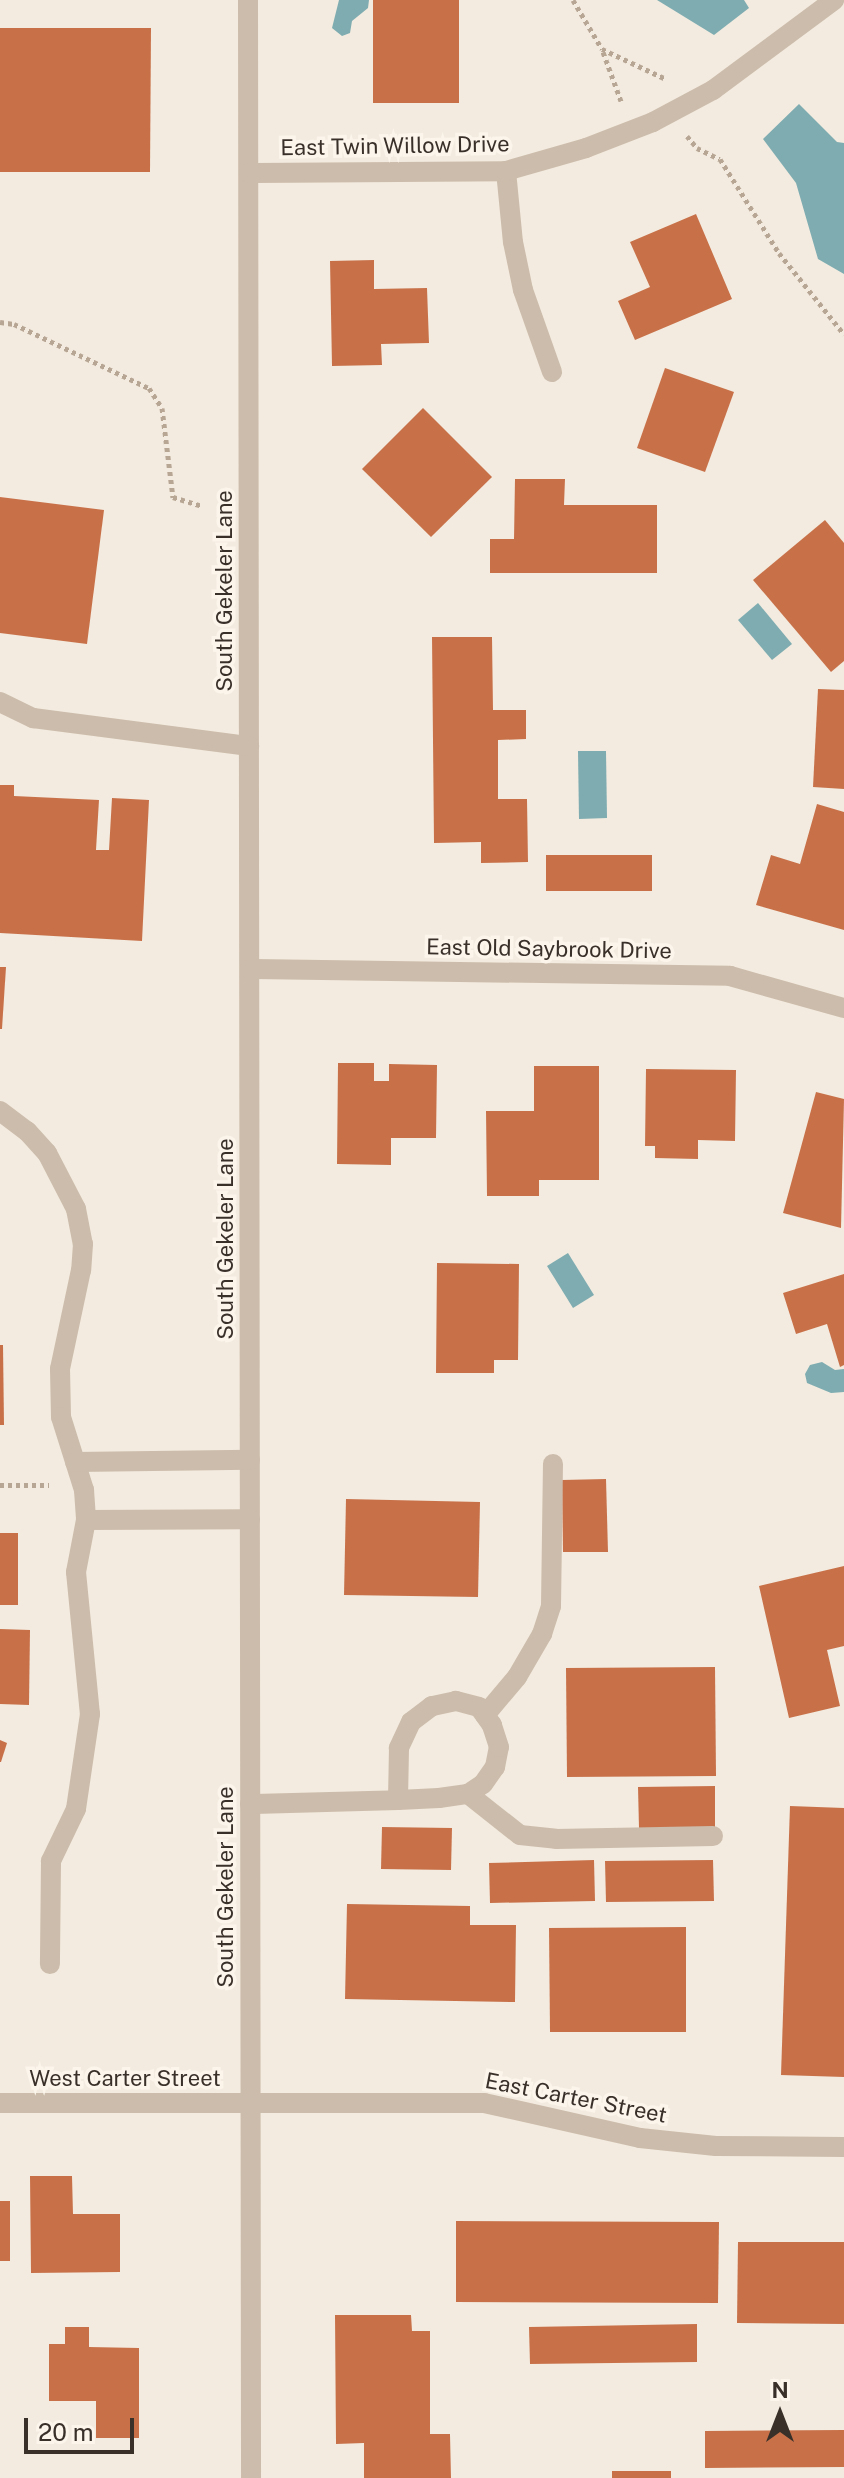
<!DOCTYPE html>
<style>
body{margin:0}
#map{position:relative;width:844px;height:2478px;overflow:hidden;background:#f3ebdf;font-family:"Public Sans",sans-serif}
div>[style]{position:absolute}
.water>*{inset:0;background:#7eacb1}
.building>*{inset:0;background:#c87149}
.path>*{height:5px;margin-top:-2.5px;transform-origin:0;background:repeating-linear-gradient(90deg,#b8a695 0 4px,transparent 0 8px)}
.minor>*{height:20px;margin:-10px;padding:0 10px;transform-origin:10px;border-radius:10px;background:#ccbcab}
span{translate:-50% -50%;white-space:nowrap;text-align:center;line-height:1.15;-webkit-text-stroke:7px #fbf5ec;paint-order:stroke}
.street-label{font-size:22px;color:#3a302a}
.north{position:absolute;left:740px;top:2374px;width:80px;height:80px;-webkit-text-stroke:6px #fbf5ec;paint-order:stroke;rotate:0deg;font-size:22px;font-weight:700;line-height:32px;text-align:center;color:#3a302a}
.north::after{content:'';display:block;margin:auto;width:28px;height:36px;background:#3a302a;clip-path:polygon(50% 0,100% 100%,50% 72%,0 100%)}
.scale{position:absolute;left:24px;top:2418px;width:110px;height:36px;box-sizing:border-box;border:4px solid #3a302a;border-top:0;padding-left:10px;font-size:24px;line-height:28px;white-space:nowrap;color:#3a302a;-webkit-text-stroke:6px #fbf5ec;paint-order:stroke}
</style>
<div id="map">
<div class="water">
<i style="clip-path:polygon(339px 0,369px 0,368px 8px,352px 21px,350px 33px,342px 36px,332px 28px)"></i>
<i style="clip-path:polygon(657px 0,744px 0,749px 8px,714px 35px)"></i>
<i style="clip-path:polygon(799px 104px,837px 142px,844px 143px,844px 274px,818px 259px,796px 183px,763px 139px)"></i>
<i style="clip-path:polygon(758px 603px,792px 644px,772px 660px,738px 620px)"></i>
<i style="clip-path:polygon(578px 751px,606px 751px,607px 818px,579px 819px)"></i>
<i style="clip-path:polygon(568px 1253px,594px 1295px,573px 1308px,547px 1266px)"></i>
<i style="clip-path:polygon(822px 1362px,835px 1370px,844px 1369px,844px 1392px,831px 1393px,807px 1383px,805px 1374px,810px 1365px)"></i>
</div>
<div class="building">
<i style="clip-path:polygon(373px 0,459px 0,459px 103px,373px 103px)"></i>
<i style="clip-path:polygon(0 28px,151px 28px,150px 172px,0 172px)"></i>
<i style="clip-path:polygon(696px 214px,732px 299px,635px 340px,618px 301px,650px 287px,630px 242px)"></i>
<i style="clip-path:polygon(374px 260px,374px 289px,427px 288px,429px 343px,381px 344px,382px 365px,332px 366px,330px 261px)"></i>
<i style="clip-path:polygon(665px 368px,734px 392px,705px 472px,637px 448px)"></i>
<i style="clip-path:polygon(423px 408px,492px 477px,431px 537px,362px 469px)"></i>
<i style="clip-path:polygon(515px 479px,565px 479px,564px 505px,657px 505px,657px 573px,490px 573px,490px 539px,514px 539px)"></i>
<i style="clip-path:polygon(0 497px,104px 510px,87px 644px,0 633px)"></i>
<i style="clip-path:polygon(825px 520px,844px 543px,844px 661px,831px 672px,753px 580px)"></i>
<i style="clip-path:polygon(432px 637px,492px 637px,493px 710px,526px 710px,526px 739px,498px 740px,498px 799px,527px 799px,528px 862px,481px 863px,481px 842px,434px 843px)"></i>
<i style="clip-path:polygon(818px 689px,844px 690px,844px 789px,813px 787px)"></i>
<i style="clip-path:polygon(0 785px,14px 785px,14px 796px,99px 800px,96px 850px,109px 850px,112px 798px,149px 800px,142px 941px,0 933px)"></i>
<i style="clip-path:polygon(817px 804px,844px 812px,844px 930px,756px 905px,771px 855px,800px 864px)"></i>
<i style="clip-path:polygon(546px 855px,652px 855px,652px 891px,546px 891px)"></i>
<i style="clip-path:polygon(0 967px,6px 967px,2px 1029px,0 1029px)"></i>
<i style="clip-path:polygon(338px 1063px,374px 1063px,374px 1081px,389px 1081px,389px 1064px,437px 1065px,436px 1138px,391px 1138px,391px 1165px,337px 1164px)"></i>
<i style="clip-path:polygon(534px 1066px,599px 1066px,599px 1180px,539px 1180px,539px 1196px,487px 1196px,486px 1111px,534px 1111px)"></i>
<i style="clip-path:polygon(646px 1069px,736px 1070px,735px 1141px,698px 1140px,698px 1159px,655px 1158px,655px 1146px,645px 1146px)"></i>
<i style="clip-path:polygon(816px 1092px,844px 1099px,841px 1228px,783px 1213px)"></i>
<i style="clip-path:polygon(437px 1263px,519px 1264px,518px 1360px,494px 1360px,494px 1373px,436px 1373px)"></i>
<i style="clip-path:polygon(844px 1274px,844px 1365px,840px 1367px,827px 1324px,796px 1334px,783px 1293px)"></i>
<i style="clip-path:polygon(0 1345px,3px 1345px,4px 1425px,0 1425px)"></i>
<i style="clip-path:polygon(606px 1479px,608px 1552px,563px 1552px,562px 1480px)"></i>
<i style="clip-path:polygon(346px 1499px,480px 1502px,478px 1597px,344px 1595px)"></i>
<i style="clip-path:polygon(0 1533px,18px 1533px,18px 1605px,0 1605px)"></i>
<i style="clip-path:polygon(844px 1566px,844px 1646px,827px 1650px,840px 1706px,789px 1718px,759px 1586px)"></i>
<i style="clip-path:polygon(0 1629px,30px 1630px,29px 1705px,0 1704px)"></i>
<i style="clip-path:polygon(715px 1667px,716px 1776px,567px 1777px,566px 1668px)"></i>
<i style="clip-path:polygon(0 1740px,7px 1743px,1px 1762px,0 1762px)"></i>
<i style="clip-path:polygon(715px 1786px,715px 1828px,639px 1828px,638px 1787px)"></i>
<i style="clip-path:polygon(790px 1806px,844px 1808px,844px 2077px,781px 2075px)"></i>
<i style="clip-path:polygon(382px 1827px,452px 1828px,451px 1870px,381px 1869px)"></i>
<i style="clip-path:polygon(594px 1860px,595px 1901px,490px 1903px,489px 1863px)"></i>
<i style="clip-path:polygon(713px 1860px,714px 1901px,606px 1902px,605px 1861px)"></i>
<i style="clip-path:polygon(347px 1904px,470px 1906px,470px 1925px,516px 1925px,515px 2002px,345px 1999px)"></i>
<i style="clip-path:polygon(686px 1927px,686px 2032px,550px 2032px,549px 1928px)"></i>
<i style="clip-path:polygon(30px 2176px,72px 2176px,73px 2214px,120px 2214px,120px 2272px,31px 2273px)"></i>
<i style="clip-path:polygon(0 2201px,10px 2201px,10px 2261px,0 2261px)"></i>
<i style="clip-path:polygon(456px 2221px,719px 2222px,718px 2303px,456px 2302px)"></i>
<i style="clip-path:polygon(738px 2242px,844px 2242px,844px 2324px,737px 2323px)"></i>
<i style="clip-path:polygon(335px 2315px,411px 2315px,412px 2331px,430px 2331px,430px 2434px,450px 2434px,451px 2478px,364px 2478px,364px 2443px,336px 2444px)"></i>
<i style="clip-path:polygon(697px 2324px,697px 2362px,530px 2364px,529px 2327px)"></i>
<i style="clip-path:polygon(65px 2327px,89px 2327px,89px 2347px,139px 2348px,139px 2438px,96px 2438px,96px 2401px,49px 2401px,49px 2344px,65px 2344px)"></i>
<i style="clip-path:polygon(844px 2430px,844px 2467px,705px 2468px,705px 2431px)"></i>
<i style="clip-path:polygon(612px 2471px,671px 2471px,671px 2478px,612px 2478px)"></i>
</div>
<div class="path">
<i style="left:573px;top:0;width:57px;rotate:59.4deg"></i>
<i style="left:621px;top:101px;width:55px;rotate:-110.1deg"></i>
<i style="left:602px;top:49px;width:71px;rotate:25.1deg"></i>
<i style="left:687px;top:136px;width:16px;rotate:50deg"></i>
<i style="left:697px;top:148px;width:25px;rotate:26deg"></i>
<i style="left:720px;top:159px;width:111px;rotate:57.9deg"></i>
<i style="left:779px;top:253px;width:104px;rotate:51.3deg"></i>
<i style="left:0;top:322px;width:14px;rotate:8deg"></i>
<i style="left:14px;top:324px;width:149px;rotate:25.4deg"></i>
<i style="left:149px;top:388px;width:24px;rotate:57deg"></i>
<i style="left:162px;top:408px;width:90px;rotate:83deg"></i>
<i style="left:173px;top:497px;width:31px;rotate:17deg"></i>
<i style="left:0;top:1485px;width:49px"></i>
</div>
<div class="minor">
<i style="left:248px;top:0;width:2478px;rotate:89.93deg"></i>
<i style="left:506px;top:171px;width:71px;rotate:84.4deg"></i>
<i style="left:513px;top:242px;width:49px;rotate:78.2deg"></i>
<i style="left:523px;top:290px;width:87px;rotate:70.5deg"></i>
<i style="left:249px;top:173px;width:257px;rotate:-0.4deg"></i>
<i style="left:506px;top:171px;width:83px;rotate:-16deg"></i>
<i style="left:586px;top:148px;width:72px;rotate:-21.2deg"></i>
<i style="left:653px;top:122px;width:68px;rotate:-28.1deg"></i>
<i style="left:713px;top:90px;width:151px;rotate:-36.6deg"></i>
<i style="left:0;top:702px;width:37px;rotate:26deg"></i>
<i style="left:33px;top:718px;width:218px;rotate:7.4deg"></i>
<i style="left:250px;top:969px;width:480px;rotate:0.8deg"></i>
<i style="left:730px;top:976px;width:118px;rotate:15.7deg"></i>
<i style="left:0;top:1111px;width:34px;rotate:37deg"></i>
<i style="left:27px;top:1131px;width:30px;rotate:48deg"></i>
<i style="left:47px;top:1153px;width:63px;rotate:62.6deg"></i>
<i style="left:76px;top:1209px;width:36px;rotate:79deg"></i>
<i style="left:83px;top:1244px;width:26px;rotate:94deg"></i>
<i style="left:81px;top:1270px;width:101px;rotate:102deg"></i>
<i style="left:60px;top:1369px;width:48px;rotate:88.8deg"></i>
<i style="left:61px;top:1417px;width:77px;rotate:72.5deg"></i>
<i style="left:84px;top:1490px;width:30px;rotate:86deg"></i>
<i style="left:86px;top:1520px;width:53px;rotate:100.9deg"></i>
<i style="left:76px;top:1572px;width:143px;rotate:84.4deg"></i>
<i style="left:90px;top:1714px;width:96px;rotate:98.4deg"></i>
<i style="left:76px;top:1809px;width:58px;rotate:115.7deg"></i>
<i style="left:51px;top:1861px;width:103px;rotate:90.6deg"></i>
<i style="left:75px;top:1462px;width:175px;rotate:-0.7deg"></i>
<i style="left:86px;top:1520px;width:164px;rotate:-0.3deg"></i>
<i style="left:485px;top:1715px;width:50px;rotate:-49.9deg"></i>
<i style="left:517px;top:1677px;width:50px;rotate:-59.8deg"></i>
<i style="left:542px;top:1634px;width:29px;rotate:-72deg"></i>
<i style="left:551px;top:1606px;width:142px;rotate:-89.2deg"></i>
<i style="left:468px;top:1794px;width:66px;rotate:38.3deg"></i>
<i style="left:520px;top:1835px;width:36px;rotate:6deg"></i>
<i style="left:556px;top:1839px;width:157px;rotate:-1.1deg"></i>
<i style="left:250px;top:1804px;width:148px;rotate:-1.5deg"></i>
<i style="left:398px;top:1800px;width:41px;rotate:-2.8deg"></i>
<i style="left:439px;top:1798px;width:29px;rotate:-8deg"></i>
<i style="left:468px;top:1794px;width:18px;rotate:-34deg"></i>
<i style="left:483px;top:1784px;width:21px;rotate:-55deg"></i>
<i style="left:495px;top:1767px;width:20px;rotate:-79deg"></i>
<i style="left:499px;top:1747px;width:23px;rotate:-108deg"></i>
<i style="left:492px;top:1725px;width:22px;rotate:-126deg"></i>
<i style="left:479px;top:1707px;width:24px;rotate:-165deg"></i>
<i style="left:456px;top:1701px;width:25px;rotate:168deg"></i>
<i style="left:432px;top:1706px;width:26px;rotate:143deg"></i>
<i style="left:411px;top:1722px;width:29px;rotate:115deg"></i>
<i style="left:399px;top:1748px;width:52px;rotate:91.1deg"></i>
<i style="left:0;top:2103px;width:484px"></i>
<i style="left:484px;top:2103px;width:160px;rotate:12.6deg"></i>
<i style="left:640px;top:2138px;width:76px;rotate:6deg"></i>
<i style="left:716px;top:2146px;width:128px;rotate:0.4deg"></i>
</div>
<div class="street-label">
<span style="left:395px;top:146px;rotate:-1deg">East Twin Willow Drive</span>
<span style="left:225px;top:591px;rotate:-90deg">South Gekeler Lane</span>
<span style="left:549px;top:949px;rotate:1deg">East Old Saybrook Drive</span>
<span style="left:226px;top:1239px;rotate:-90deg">South Gekeler Lane</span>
<span style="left:226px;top:1887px;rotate:-90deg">South Gekeler Lane</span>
<span style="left:125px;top:2079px">West Carter Street</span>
<span style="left:576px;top:2098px;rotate:11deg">East Carter Street</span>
</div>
<div class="north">N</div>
<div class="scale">20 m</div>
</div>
